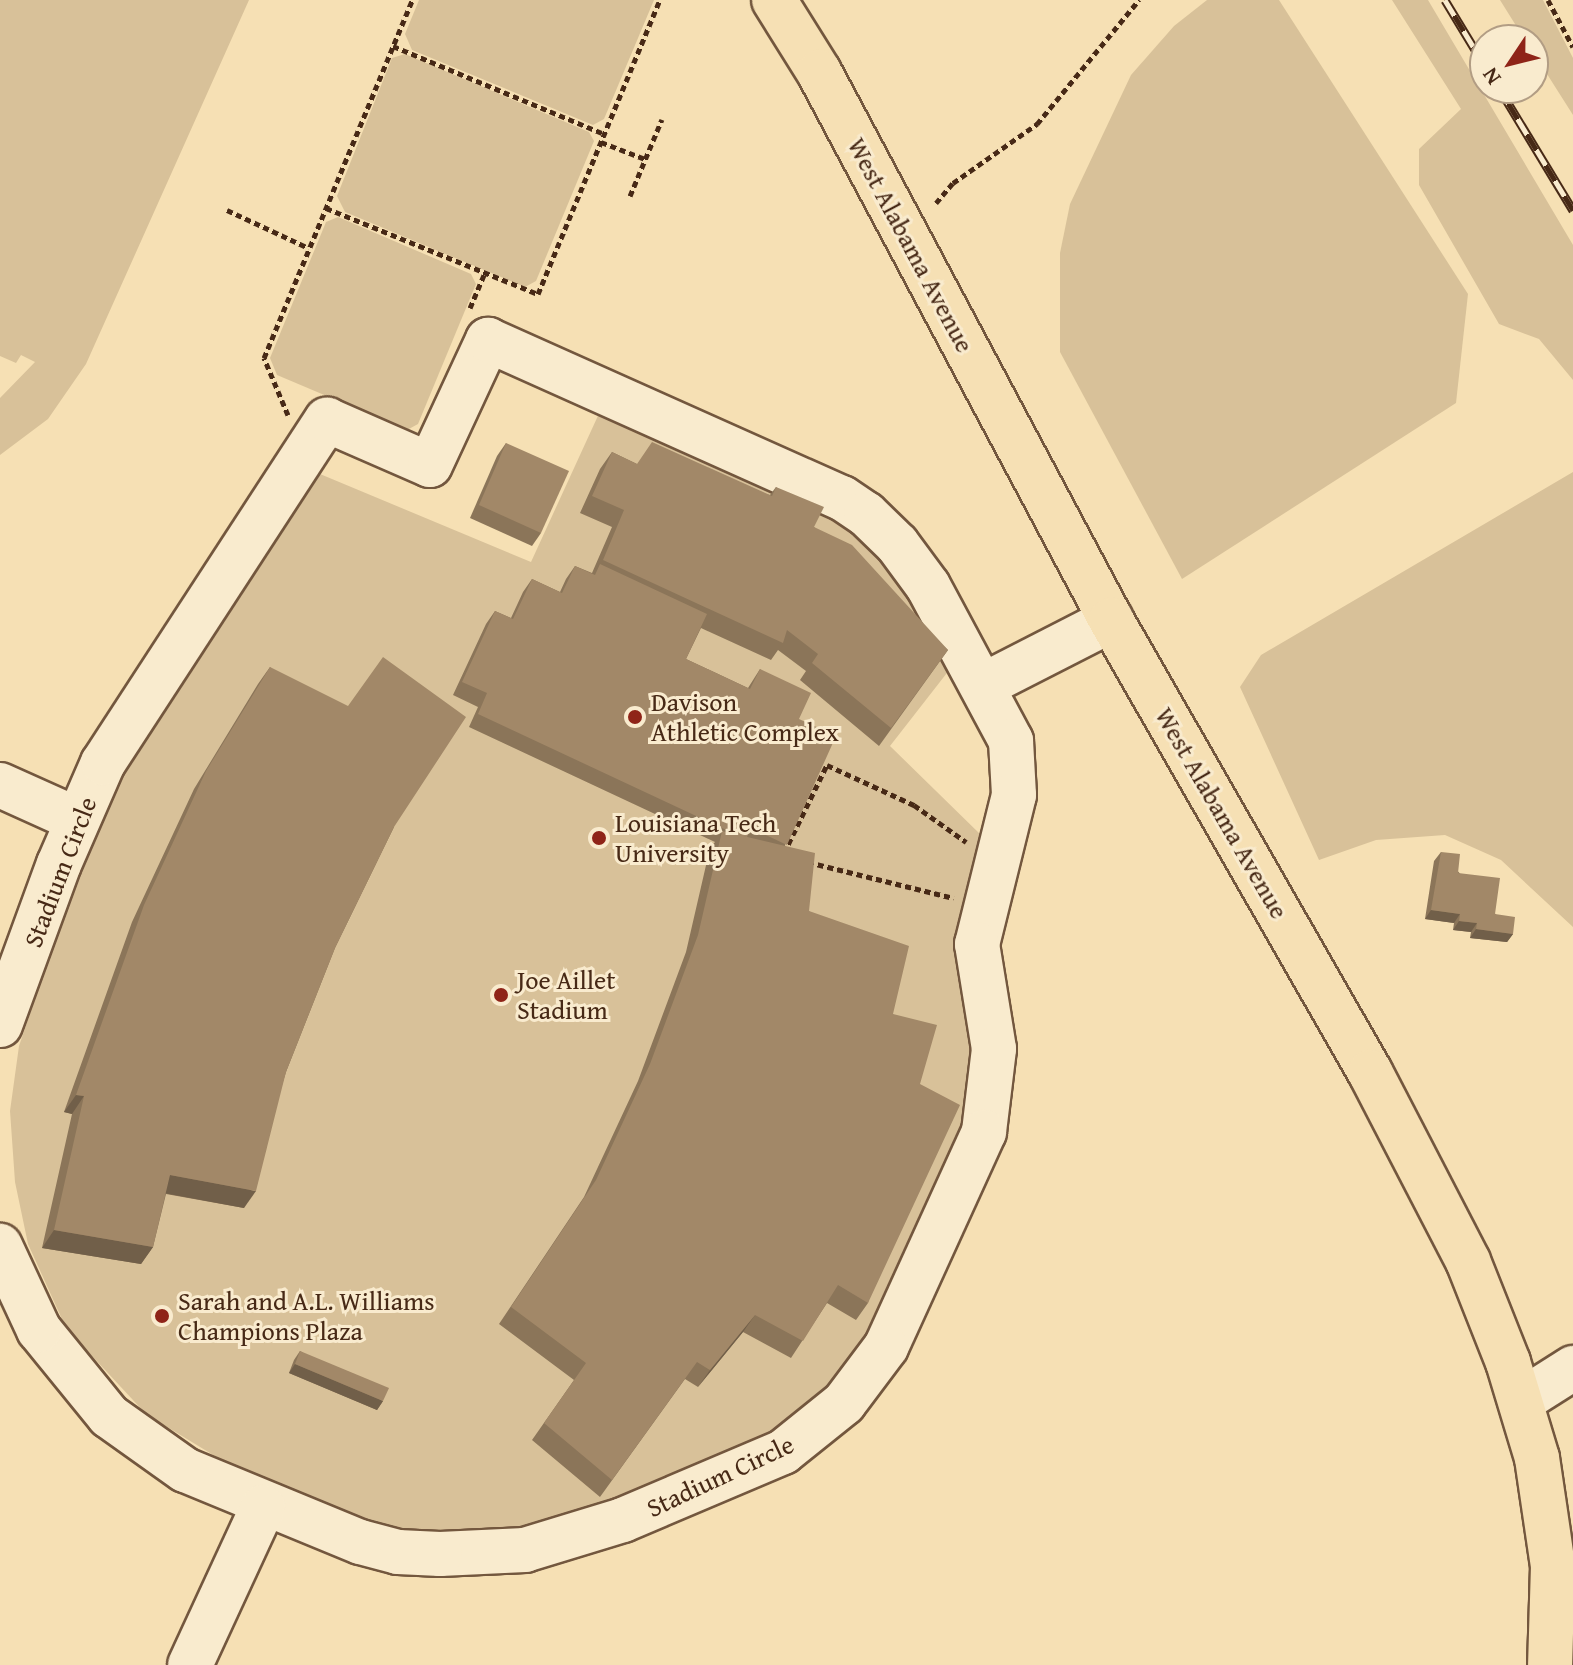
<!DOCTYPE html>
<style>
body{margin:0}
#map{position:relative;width:1573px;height:1665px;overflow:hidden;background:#f6e0b4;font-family:"Gentium Book Plus",serif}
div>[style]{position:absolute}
.green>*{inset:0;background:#d8c199}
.path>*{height:5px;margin-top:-2.5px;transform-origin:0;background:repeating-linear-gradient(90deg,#472916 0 6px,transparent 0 10px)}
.roads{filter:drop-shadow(2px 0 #73573e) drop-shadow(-2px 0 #73573e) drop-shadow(0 2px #73573e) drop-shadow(0 -2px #73573e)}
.minor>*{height:44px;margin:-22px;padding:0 22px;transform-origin:22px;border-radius:22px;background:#f9ebce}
.major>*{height:44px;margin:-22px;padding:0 22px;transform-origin:22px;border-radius:22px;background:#f6e0b4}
.rail>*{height:9px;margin-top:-4.5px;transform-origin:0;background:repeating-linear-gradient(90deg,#f9ebce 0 18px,#472916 0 36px);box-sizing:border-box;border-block:2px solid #472916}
.wall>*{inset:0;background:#8b7559}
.shaded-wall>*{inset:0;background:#715f49}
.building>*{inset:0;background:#a28868}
.dots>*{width:22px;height:22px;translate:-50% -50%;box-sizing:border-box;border:4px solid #f9ebce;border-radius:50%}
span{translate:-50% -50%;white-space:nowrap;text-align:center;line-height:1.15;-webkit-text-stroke:6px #f9ebce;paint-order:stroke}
.street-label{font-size:26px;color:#472916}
.poi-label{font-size:26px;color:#472916}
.left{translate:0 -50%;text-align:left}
.north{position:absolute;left:1469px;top:24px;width:80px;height:80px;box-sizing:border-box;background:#f9ebce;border:2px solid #b29d84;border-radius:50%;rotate:235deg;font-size:22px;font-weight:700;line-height:32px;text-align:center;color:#472916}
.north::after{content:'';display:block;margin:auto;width:28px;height:36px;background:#8f2418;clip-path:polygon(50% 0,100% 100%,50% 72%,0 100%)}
</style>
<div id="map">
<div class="green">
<i style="clip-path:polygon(0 0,249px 0,86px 364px,48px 419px,0 455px,0 398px,35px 362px,21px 355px,16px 363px,0 356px)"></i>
<i style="clip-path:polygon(419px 0,654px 0,604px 119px,593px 125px,412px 50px,405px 34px)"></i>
<i style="clip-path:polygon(1207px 0,1279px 0,1468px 294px,1456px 403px,1182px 579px,1060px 352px,1060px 253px,1070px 204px,1131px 75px,1174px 26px)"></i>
<i style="clip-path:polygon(1392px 0,1428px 0,1573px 245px,1573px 380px,1539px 339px,1499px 324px,1419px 185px,1419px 149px,1461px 109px)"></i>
<i style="clip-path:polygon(1500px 0,1543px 0,1573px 58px,1573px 115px,1533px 52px,1533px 40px,1525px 40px)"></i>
<i style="clip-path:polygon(405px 54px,589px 132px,594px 141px,536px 281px,525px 287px,345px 212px,337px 196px,392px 58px)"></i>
<i style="clip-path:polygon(338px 217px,471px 274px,476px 284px,418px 424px,407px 430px,277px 375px,270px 358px,326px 222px)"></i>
<i style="clip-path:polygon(602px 407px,820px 510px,863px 538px,919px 613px,950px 669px,890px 746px,981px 835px,963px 954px,976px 1085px,962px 1131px,857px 1364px,780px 1429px,659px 1486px,502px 1535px,440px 1536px,391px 1529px,335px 1514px,223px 1461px,146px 1414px,66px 1328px,28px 1244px,15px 1182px,10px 1111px,19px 1046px,91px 834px,127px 758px,320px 474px,531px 562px)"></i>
<i style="clip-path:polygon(1573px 472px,1573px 927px,1501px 860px,1445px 835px,1376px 840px,1319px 860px,1240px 687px,1261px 655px)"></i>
</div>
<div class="path">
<i style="left:1548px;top:0;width:53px;rotate:62deg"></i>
<i style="left:393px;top:46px;width:229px;rotate:22.6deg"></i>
<i style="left:601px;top:142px;width:47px;rotate:21.1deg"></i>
<i style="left:630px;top:196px;width:83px;rotate:-67.4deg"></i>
<i style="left:936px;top:203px;width:26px;rotate:-50deg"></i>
<i style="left:953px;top:183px;width:103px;rotate:-35.1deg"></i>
<i style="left:1037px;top:124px;width:161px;rotate:-50.6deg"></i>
<i style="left:326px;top:208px;width:229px;rotate:22.1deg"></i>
<i style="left:538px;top:294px;width:318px;rotate:-67.5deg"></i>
<i style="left:227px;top:210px;width:90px;rotate:24.9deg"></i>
<i style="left:470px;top:308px;width:39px;rotate:-67deg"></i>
<i style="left:288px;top:415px;width:62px;rotate:-112.8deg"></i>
<i style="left:264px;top:358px;width:387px;rotate:-67.5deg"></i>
<i style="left:784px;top:853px;width:98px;rotate:-64deg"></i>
<i style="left:827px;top:765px;width:96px;rotate:24.7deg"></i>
<i style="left:914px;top:805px;width:64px;rotate:35.4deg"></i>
<i style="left:808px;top:862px;width:150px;rotate:13.9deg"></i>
</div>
<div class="roads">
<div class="minor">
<i style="left:984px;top:685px;width:143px;rotate:-27.1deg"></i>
<i style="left:0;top:785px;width:85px;rotate:24.2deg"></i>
<i style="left:0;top:1025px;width:171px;rotate:-69.9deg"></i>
<i style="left:59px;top:864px;width:110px;rotate:-66.5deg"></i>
<i style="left:103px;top:763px;width:410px;rotate:-56.9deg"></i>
<i style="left:327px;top:420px;width:112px;rotate:23.6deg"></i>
<i style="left:430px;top:465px;width:138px;rotate:-65.1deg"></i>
<i style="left:488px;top:340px;width:388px;rotate:24.1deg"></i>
<i style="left:842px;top:498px;width:29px;rotate:34deg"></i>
<i style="left:866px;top:514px;width:43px;rotate:44.1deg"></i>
<i style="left:897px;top:544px;width:52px;rotate:53.6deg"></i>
<i style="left:928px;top:586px;width:176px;rotate:61.8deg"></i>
<i style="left:1011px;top:741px;width:54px;rotate:86.8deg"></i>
<i style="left:1014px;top:795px;width:154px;rotate:103.9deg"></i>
<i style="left:977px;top:944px;width:106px;rotate:80.8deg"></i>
<i style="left:994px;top:1049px;width:84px;rotate:96.9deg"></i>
<i style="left:984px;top:1132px;width:236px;rotate:114.5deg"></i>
<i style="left:886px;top:1347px;width:70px;rotate:126.9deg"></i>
<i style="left:844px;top:1403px;width:78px;rotate:141.2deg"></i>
<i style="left:783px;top:1452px;width:174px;rotate:157deg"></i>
<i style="left:623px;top:1520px;width:102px;rotate:163deg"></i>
<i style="left:525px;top:1550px;width:85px;rotate:177.3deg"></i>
<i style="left:440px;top:1554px;width:42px;rotate:-177.3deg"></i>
<i style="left:398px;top:1552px;width:39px;rotate:-165deg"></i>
<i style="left:360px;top:1542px;width:189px;rotate:-157.6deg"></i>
<i style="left:185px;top:1470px;width:93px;rotate:-144.6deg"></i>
<i style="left:109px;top:1416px;width:111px;rotate:-129.1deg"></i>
<i style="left:39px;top:1330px;width:93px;rotate:-114.9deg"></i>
<i style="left:1521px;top:1401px;width:62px;rotate:-32.4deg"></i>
<i style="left:190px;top:1665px;width:174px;rotate:-65.2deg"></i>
</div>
<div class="major">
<i style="left:774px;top:0;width:85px;rotate:58deg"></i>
<i style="left:819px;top:72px;width:621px;rotate:61.95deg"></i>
<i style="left:1111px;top:620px;width:521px;rotate:60.19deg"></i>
<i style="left:1370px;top:1072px;width:213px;rotate:62.6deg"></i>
<i style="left:1468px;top:1261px;width:109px;rotate:68.4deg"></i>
<i style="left:1508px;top:1362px;width:100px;rotate:73.2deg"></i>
<i style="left:1537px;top:1458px;width:109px;rotate:81.6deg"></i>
<i style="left:1553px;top:1566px;width:99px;rotate:91.7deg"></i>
</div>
</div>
<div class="rail">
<i style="left:1445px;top:0;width:77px;rotate:58.8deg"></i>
<i style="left:1499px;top:88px;width:143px;rotate:58.8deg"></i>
</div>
<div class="wall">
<i style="clip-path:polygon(506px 443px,541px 533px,532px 546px,470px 518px,497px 456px)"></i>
<i style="clip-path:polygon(612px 452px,637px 464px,770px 495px,776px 487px,814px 527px,948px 650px,879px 746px,800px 680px,806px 671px,778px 650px,771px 660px,701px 628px,686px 659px,748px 688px,760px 669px,799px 719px,785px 846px,809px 911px,893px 1014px,920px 1084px,868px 1303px,856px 1320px,827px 1303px,791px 1358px,743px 1332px,698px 1387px,685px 1379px,600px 1497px,532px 1440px,574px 1380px,499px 1324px,584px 1197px,638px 1081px,686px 952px,710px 848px,715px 842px,469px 727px,478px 707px,453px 695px,486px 624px,495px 611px,511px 618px,523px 592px,532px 579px,560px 592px,566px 579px,575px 566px,592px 573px,612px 527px,580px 513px,600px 469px)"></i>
<i style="clip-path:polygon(270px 667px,394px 827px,335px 948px,286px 1072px,244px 1208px,166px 1194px,153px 1247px,141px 1264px,42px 1248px,72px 1114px,64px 1112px,132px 922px,194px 789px,258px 684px)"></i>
<i style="clip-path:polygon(1441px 852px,1513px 934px,1507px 942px,1470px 938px,1471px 932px,1453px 930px,1454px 923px,1425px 919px,1434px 861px)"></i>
<i style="clip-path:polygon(300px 1351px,383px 1401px,377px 1410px,289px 1373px,294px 1360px)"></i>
</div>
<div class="shaded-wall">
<i style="clip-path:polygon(1431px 910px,1460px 914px,1454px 923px,1425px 919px)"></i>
<i style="clip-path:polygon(1459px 921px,1477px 923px,1471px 932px,1453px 930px)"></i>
<i style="clip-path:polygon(1476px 929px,1513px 934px,1507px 942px,1470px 938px)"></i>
<i style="clip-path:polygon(76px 1095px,84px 1096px,72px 1114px,64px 1112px)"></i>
<i style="clip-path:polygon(170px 1175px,256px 1191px,244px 1208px,158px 1192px)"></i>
<i style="clip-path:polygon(54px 1230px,153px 1247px,141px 1264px,42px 1248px)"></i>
<i style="clip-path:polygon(755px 1315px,743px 1332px,698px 1387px,710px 1370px)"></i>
<i style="clip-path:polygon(295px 1364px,383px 1401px,377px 1410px,289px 1373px)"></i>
</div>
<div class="building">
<i style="clip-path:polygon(652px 442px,772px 496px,776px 487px,824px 507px,814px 527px,852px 545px,948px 650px,891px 728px,812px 663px,818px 654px,787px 630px,783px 643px,603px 560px,624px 510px,592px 496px,612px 452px,637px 464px)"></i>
<i style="clip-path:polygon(506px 443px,569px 471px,541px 533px,479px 505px)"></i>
<i style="clip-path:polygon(600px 564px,707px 614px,686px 659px,750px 689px,760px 669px,811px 693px,799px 719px,836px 736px,787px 845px,751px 828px,747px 837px,737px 835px,478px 714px,487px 693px,462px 682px,495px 611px,513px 619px,532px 579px,562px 593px,575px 566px,595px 575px)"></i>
<i style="clip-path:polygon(383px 657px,466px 717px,394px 827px,335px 948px,286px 1072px,256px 1191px,170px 1175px,153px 1247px,54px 1230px,84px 1096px,76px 1095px,144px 905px,206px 771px,270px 667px,348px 706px)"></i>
<i style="clip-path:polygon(722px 831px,815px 853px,809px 911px,909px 946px,893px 1014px,937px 1025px,920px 1084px,960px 1105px,868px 1303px,838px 1285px,803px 1341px,755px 1315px,710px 1370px,697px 1362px,612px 1480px,544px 1423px,586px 1363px,511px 1307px,596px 1180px,650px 1064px,698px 935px)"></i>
<i style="clip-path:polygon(1441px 852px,1460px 854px,1458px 873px,1500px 878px,1495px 914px,1515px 917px,1513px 934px,1476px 929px,1477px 923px,1459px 921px,1460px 914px,1431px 910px)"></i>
<i style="clip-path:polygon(300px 1351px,389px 1388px,383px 1401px,295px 1364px)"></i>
</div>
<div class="dots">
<i style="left:635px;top:717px;background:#8f2418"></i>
<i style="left:599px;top:838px;background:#8f2418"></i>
<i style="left:501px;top:995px;background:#8f2418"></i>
<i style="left:162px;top:1316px;background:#8f2418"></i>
</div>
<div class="street-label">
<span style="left:911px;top:245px;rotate:62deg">West Alabama Avenue</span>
<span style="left:1222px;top:813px;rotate:60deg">West Alabama Avenue</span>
<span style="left:60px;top:872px;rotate:-69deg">Stadium Circle</span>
<span style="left:720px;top:1476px;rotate:-25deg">Stadium Circle</span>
</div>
<div class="poi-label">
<span class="left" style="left:651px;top:717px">Davison<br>Athletic Complex</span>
<span class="left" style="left:615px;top:838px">Louisiana Tech<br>University</span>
<span class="left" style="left:517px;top:995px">Joe Aillet<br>Stadium</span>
<span class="left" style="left:178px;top:1316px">Sarah and A.L. Williams<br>Champions Plaza</span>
</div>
<div class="north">N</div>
</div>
